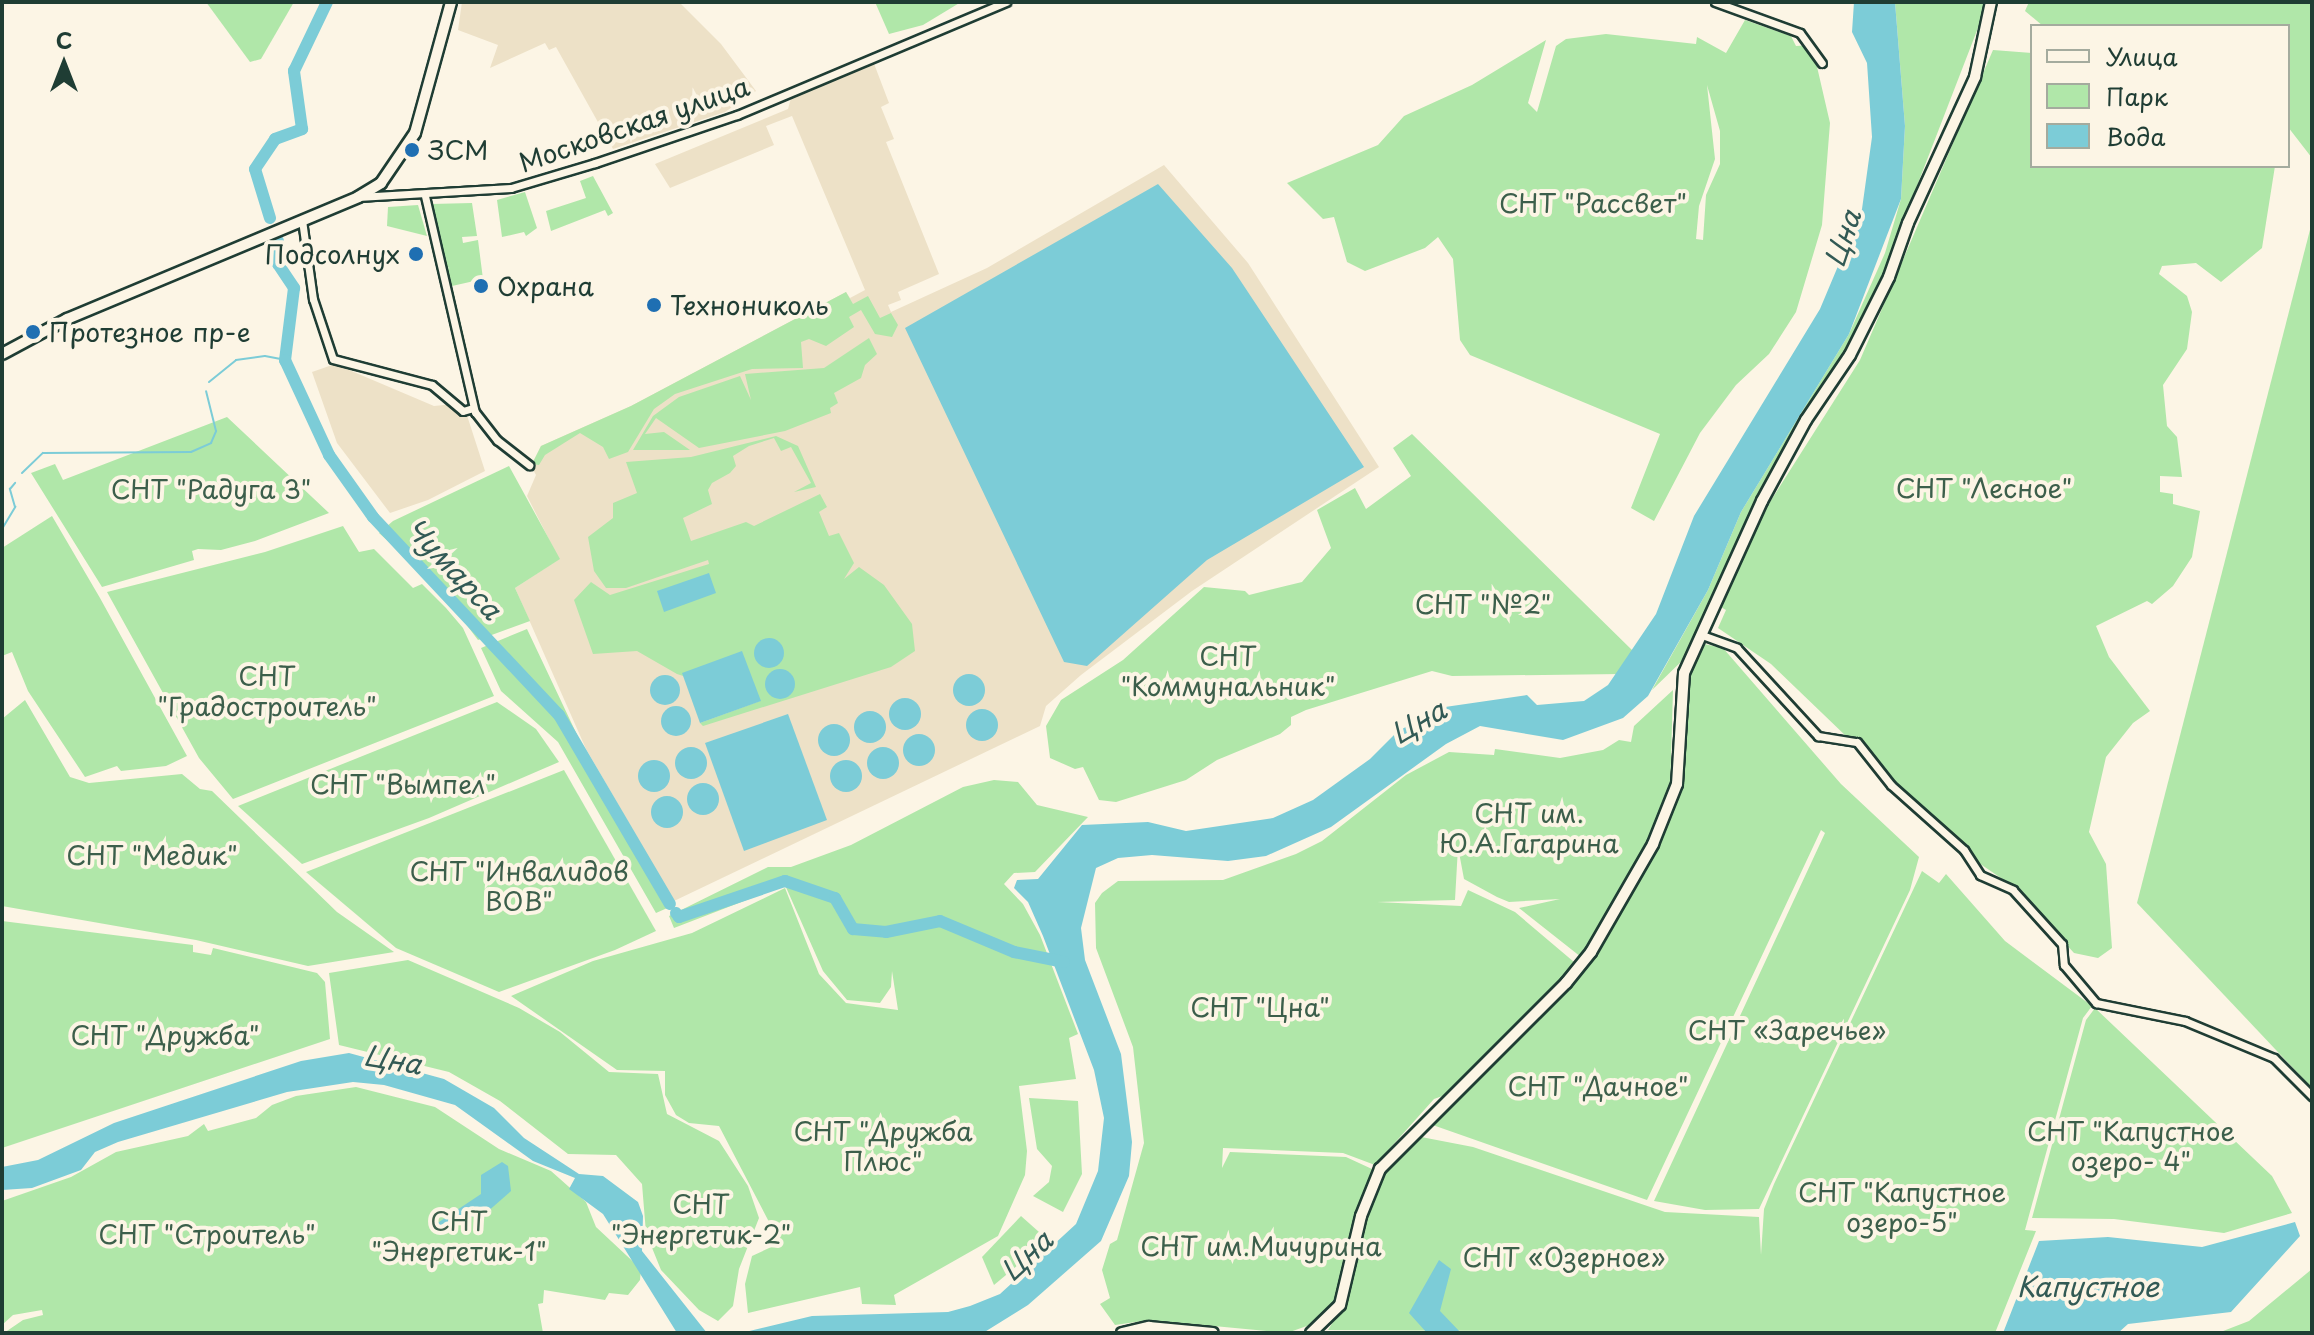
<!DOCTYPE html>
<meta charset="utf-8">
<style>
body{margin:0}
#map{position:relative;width:2314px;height:1335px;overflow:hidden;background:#fcf5e5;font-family:"Playpen Sans",sans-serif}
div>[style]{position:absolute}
.built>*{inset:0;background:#ede1c7}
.green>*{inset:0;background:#b0e7a9}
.water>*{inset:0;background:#7cccd7}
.round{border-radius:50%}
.stream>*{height:2px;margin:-1px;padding:0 1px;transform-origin:1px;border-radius:1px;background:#7cccd7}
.river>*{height:12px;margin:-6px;padding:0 6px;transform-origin:6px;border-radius:6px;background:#7cccd7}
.roads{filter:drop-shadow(2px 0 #1f3d34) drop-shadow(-2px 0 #1f3d34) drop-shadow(0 2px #1f3d34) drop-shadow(0 -2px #1f3d34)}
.street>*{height:7px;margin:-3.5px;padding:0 3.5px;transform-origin:3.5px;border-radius:3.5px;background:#fcf5e5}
.secondary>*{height:10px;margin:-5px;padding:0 5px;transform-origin:5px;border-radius:5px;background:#fcf5e5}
.dots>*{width:22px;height:22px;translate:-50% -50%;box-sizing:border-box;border:4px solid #fcf5e5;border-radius:50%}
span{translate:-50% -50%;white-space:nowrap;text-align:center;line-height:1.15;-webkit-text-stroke:8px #fcf5e5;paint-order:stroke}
.street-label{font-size:26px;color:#1f3d34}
.poi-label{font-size:26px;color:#1f3d34}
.left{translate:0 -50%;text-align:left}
.right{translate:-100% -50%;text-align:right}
.park-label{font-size:26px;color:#3c5f4b}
.water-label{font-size:28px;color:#325a55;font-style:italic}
.frame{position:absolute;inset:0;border:4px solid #1f3d34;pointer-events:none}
.legend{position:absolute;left:2030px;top:24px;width:260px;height:144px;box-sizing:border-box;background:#fcf5e5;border:2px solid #a4ab9e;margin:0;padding:10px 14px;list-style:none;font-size:24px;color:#1f3d34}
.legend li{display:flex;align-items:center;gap:16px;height:40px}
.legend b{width:40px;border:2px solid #a4ab9e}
.north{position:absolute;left:24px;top:24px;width:80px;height:80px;-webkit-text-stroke:6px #fcf5e5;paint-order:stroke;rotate:0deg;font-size:22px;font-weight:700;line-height:32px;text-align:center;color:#1f3d34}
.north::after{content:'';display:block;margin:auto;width:28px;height:36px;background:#1f3d34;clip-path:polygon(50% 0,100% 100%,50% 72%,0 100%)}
</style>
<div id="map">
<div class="built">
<i style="clip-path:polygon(462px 2px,679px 2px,721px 44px,756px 91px,725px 112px,613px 149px,556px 47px,549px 50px,545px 43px,490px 68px,498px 45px,458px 30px)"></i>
<i style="clip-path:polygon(873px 61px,889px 103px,881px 107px,894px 139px,886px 142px,939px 274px,898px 292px,901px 300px,888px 305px,891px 312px,987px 268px,1164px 165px,1248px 263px,1379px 467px,1192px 591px,1081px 675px,1046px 706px,1040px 726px,674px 901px,586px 749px,515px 588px,559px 559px,527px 496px,536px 475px,531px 466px,541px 446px,631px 406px,846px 292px,850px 298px,865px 290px,792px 116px,766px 126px,774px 145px,670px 188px,655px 164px,788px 109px,791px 98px)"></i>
<i style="clip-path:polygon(335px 364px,434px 406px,463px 403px,485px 471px,428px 500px,390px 513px,337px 443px,312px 372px)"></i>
</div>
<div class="green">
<i style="clip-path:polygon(206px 2px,294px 2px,261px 59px,250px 62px)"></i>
<i style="clip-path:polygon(875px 2px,961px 2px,923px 25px,889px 34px)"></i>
<i style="clip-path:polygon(1895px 2px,1988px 2px,1859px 336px,1748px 524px,1687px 656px,1652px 690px,1708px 590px,1741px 512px,1849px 334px,1885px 253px,1901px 199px,1905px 126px)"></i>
<i style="clip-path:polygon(2029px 2px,2312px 2px,2312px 158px,2288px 127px,2288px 26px,2043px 26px,2025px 11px)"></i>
<i style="clip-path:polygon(evenodd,1745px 20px,1791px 36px,1796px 46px,1812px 45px,1830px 123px,1822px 225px,1796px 312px,1769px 354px,1736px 385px,1700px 433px,1654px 521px,1631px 508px,1660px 434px,1470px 355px,1460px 340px,1453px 259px,1438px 237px,1425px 248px,1365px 271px,1347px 262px,1334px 217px,1323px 219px,1287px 183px,1378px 145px,1404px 116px,1472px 85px,1546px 40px,1528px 103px,1537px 112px,1556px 46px,1566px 39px,1606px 34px,1696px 44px,1697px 37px,1726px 53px,1745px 20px,1707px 85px,1720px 131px,1720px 164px,1706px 195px,1703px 240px,1696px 239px,1699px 206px,1715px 159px,1707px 85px)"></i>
<i style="clip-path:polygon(1993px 50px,2032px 53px,2032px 166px,2275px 166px,2262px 248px,2221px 282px,2196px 263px,2162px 266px,2159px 274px,2187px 296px,2192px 312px,2187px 349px,2163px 385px,2167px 426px,2177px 437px,2182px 477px,2160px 476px,2160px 492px,2173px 494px,2173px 504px,2200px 511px,2192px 557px,2173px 586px,2152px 604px,2147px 601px,2096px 626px,2109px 657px,2150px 711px,2133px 723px,2106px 757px,2089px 832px,2106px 864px,2112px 948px,2098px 958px,2074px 953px,2014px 887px,1976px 861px,1771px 664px,1718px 628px,1726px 610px,1719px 606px,1763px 513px,1860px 360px)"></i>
<i style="clip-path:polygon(593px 176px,613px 213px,608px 216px,605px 210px,551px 231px,546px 211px,586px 198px,580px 181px)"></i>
<i style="clip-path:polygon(525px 192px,537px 228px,526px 236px,524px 232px,502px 237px,497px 200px)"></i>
<i style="clip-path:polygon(472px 203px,477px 236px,462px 237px,463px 243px,478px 240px,483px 279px,452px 286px,468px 356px,463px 357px,445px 269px,450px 268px,445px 267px,431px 204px)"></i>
<i style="clip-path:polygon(418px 205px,427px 236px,387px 226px,388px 207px)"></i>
<i style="clip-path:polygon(2312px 222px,2312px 1088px,2137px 903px)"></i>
<i style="clip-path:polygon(846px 292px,853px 304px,868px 296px,880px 318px,891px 313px,898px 325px,892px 337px,875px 334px,861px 310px,849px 317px,854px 327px,826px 346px,809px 339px,801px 342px,803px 368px,752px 369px,675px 394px,654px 409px,628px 452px,609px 459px,603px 447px,580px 433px,545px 455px,539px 465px,532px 464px,541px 446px,631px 406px)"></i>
<i style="clip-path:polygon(869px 338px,877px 354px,865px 365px,861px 378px,834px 393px,838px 403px,830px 408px,831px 413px,785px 431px,699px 448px,656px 418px,645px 434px,664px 432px,690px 450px,633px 450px,653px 416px,679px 397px,740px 376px,751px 400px,745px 374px,824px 368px)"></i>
<i style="clip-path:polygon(227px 417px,329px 513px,255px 541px,221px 550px,198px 549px,192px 551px,194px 560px,102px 587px,31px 473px,55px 464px,63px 480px)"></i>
<i style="clip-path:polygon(1412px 434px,1633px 651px,1621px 674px,1452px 676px,1432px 671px,1306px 710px,1291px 717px,1291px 725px,1280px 734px,1217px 760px,1186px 780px,1116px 802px,1099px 800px,1083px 767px,1075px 769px,1050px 758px,1046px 726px,1061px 700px,1123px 660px,1204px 587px,1245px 591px,1249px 595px,1302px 582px,1331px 548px,1317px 510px,1355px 488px,1366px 509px,1411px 476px,1393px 448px)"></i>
<i style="clip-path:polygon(776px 436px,798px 446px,816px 487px,794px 492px,811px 483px,791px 447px,781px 451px,774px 438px,749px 446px,733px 456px,736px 466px,730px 473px,712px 483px,708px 490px,712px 504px,683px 518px,691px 541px,746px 522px,754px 526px,820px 494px,827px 507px,819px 512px,829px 536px,839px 533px,854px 563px,844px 579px,859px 567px,884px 585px,912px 624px,915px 651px,891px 667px,703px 726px,700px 723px,760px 701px,677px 674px,637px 651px,593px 654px,574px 600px,591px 582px,610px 595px,709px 564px,708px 560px,626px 588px,606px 588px,594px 571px,588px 537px,613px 518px,613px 503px,637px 493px,626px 462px,691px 457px)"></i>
<i style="clip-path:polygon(509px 466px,560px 559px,515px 588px,530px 621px,478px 640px,435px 583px,379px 533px,393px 521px)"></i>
<i style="clip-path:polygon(52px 516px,100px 598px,187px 756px,166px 766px,121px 771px,117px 766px,85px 777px,28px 691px,12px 652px,2px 656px,2px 548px)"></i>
<i style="clip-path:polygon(343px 526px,359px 552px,374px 549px,413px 588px,422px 584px,446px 608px,463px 628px,494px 696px,233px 799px,199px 758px,107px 592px,265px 552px)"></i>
<i style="clip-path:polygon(527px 629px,588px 758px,674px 905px,656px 913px,558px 742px,501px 691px,481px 648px)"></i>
<i style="clip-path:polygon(1704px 644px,1723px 648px,1841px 784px,1919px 857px,1910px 890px,1759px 1209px,1705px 1210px,1654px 1201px,1825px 833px,1821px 830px,1647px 1200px,1427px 1123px,1555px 1001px,1592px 958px,1680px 792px,1684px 683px,1694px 654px)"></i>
<i style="clip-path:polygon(1673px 690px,1670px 793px,1643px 854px,1581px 957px,1519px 908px,1560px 899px,1509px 902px,1497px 897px,1464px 879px,1458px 847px,1455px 900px,1377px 902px,1461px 906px,1468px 890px,1515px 912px,1574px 962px,1544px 1001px,1451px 1093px,1434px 1099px,1375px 1165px,1343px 1153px,1223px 1148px,1222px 1168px,1230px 1152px,1346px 1157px,1372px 1169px,1333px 1304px,1321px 1321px,1287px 1333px,1150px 1320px,1115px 1325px,1100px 1304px,1110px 1298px,1102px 1270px,1110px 1244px,1117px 1240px,1144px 1143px,1133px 1047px,1096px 948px,1095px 903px,1102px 893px,1118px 881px,1223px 880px,1296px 854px,1322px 841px,1406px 775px,1449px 752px,1494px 755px,1495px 749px,1560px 758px,1603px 750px,1619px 740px,1631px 742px,1634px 726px)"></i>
<i style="clip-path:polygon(25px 700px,70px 777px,89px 783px,182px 774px,200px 789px,212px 791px,337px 912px,394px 952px,308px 966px,196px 940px,2px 906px,2px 719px)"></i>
<i style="clip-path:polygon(497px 702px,536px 729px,559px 762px,429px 818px,302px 864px,238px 806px)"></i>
<i style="clip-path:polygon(564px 770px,656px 931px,615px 950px,499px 992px,396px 948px,306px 872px)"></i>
<i style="clip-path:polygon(994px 780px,1018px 782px,1037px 805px,1088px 817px,1035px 872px,1014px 873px,1004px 884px,1023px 904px,1040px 935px,1078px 1034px,1069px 1038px,1076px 1079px,1019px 1086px,1027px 1151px,1025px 1175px,998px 1236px,894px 1295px,896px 1305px,862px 1304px,860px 1287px,748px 1313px,745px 1284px,752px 1256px,780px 1243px,719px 1126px,689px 1123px,676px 1115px,665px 1095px,665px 1071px,617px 1070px,511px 996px,593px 961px,692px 933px,785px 888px,819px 974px,846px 1003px,898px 1010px,892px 971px,891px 987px,880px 1003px,847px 1000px,823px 971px,785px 885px,674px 928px,669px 916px,768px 867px,791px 867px,851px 845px,963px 787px)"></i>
<i style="clip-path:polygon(1922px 871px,1939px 883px,1946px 874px,2005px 941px,2092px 1006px,2083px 1018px,2025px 1230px,2036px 1231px,1995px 1333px,1328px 1330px,1346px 1301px,1376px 1184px,1416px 1136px,1473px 1147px,1665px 1212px,1759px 1217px,1761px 1255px,1764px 1209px,1774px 1184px)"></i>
<i style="clip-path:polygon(2px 921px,193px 945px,193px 952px,211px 955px,213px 948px,317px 973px,325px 982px,330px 1039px,2px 1148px)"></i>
<i style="clip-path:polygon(408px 960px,519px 1008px,560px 1032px,609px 1072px,658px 1074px,667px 1114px,719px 1141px,748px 1186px,759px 1218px,739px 1269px,733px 1306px,718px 1321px,699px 1310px,661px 1270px,646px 1233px,642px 1184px,616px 1155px,568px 1154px,500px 1101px,449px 1072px,339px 1045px,329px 973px)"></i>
<i style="clip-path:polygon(2095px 1008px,2272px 1176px,2292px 1213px,2224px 1233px,2114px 1219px,2032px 1218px,2086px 1020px)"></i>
<i style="clip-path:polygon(356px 1087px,435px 1107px,499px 1149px,551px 1171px,586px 1202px,596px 1227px,641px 1269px,640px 1280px,628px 1295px,609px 1293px,605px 1300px,544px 1290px,543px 1303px,538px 1304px,543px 1333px,4px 1333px,23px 1320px,43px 1315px,42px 1310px,13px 1315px,2px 1325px,2px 1201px,71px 1177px,116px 1152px,188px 1136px,204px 1124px,208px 1131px,256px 1118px,272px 1105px,296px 1096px)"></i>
<i style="clip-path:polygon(1029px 1098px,1078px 1101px,1082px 1174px,1063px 1212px,1033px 1196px,1049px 1182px,1052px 1166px,1037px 1149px)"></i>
<i style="clip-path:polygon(1021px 1216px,1048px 1240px,994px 1285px,982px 1257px)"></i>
<i style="clip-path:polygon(2312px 1269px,2312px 1333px,2218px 1333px,2249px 1321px)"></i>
</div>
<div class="water">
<i style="clip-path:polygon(1854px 2px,1895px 2px,1905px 126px,1901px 199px,1849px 334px,1741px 512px,1708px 590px,1648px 696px,1623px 718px,1563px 740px,1480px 726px,1446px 744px,1331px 827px,1266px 856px,1228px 861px,1152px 855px,1118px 858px,1096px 868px,1081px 928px,1085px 960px,1121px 1054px,1132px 1142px,1129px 1176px,1101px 1241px,1028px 1305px,983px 1333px,741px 1333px,812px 1316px,948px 1312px,970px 1306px,1000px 1294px,1076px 1224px,1098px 1171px,1104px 1118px,1094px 1070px,1043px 936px,1028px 902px,1014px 888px,1017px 880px,1038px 879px,1082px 825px,1148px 822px,1186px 831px,1273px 818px,1313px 800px,1370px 759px,1398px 731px,1445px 707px,1527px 695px,1537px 705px,1584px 701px,1608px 685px,1656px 614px,1694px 516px,1820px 309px,1862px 209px,1872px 137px,1867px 63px,1852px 32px)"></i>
<i style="clip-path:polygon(1158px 184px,1232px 268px,1364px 467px,1207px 560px,1087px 666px,1064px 662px,905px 328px)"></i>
<i style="clip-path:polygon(709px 573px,716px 593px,664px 612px,657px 591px)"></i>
<i class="round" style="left:754px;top:638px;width:30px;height:30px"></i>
<i style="clip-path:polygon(742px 651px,761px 701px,700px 723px,682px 673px)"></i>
<i class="round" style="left:765px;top:669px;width:30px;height:30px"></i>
<i class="round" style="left:953px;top:674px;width:32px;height:32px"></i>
<i class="round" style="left:650px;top:675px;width:30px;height:30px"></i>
<i class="round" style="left:889px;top:698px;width:32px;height:32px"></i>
<i class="round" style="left:661px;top:706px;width:30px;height:30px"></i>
<i class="round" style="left:966px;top:709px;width:32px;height:32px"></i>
<i class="round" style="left:854px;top:711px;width:32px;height:32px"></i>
<i style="clip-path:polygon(788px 714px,827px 820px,744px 851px,705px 743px)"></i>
<i class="round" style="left:818px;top:724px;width:32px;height:32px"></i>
<i class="round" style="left:903px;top:734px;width:32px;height:32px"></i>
<i class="round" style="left:867px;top:747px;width:32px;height:32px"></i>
<i class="round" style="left:675px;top:747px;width:32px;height:32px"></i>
<i class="round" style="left:830px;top:760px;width:32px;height:32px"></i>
<i class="round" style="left:638px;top:760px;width:32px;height:32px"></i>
<i class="round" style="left:687px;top:783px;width:32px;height:32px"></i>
<i class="round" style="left:651px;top:796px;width:32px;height:32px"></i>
<i style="clip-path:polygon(349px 1053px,444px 1079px,494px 1108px,524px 1138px,579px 1174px,603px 1176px,638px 1202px,643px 1216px,642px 1251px,707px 1333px,677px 1333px,603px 1214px,569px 1189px,575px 1178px,533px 1161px,455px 1105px,384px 1085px,353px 1082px,287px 1092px,118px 1142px,95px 1152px,81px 1170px,32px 1188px,2px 1190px,2px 1167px,38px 1160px,114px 1123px,301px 1061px)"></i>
<i style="clip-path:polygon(502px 1162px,508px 1166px,511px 1191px,486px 1213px,430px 1228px,481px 1194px,481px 1175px)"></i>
<i style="clip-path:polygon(2295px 1222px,2300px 1236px,2231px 1312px,2128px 1324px,2118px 1333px,2003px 1333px,2039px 1241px,2108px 1237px,2202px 1247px)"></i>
<i style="clip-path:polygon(1439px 1260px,1451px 1269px,1440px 1311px,1461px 1333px,1427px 1333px,1409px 1313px)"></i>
</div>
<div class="stream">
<i style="left:209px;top:382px;width:35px;rotate:-39deg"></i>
<i style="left:236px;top:360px;width:29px;rotate:-8deg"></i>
<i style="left:265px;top:356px;width:20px;rotate:11deg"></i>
<i style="left:22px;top:473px;width:29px;rotate:-44deg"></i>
<i style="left:43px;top:453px;width:148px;rotate:-0.4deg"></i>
<i style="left:191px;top:452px;width:22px;rotate:-24deg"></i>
<i style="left:211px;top:443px;width:13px;rotate:-67deg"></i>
<i style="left:216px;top:431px;width:41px;rotate:-104deg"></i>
<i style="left:2px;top:529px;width:26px;rotate:-59deg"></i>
<i style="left:15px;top:507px;width:19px;rotate:-106deg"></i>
<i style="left:10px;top:489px;width:8px;rotate:-50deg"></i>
</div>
<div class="river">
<i style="left:270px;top:218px;width:51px;rotate:-107deg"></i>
<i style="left:255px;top:169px;width:36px;rotate:-56deg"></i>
<i style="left:275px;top:139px;width:29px;rotate:-20deg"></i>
<i style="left:302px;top:129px;width:59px;rotate:-97.9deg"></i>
<i style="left:294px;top:71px;width:76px;rotate:-64.4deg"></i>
<i style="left:278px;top:241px;width:23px;rotate:90deg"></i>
<i style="left:278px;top:264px;width:29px;rotate:56deg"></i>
<i style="left:294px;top:288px;width:73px;rotate:97.1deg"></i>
<i style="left:285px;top:360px;width:105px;rotate:65.1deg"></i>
<i style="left:329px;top:455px;width:76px;rotate:54.6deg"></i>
<i style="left:373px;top:517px;width:272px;rotate:46.8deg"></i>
<i style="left:559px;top:715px;width:219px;rotate:59.6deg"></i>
<i style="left:676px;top:913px;width:5px;rotate:53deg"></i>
<i style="left:679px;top:917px;width:112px;rotate:-18.8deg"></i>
<i style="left:785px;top:881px;width:53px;rotate:18.8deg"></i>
<i style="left:835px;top:898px;width:36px;rotate:60deg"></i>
<i style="left:853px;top:929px;width:33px;rotate:5deg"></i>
<i style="left:886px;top:932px;width:55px;rotate:-11.5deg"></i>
<i style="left:940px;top:921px;width:80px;rotate:22.7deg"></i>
<i style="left:1014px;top:952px;width:51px;rotate:11.3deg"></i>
</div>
<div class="roads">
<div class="street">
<i style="left:1715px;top:2px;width:90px;rotate:20deg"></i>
<i style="left:1800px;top:33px;width:37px;rotate:54deg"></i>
<i style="left:425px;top:196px;width:222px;rotate:77deg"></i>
<i style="left:475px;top:412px;width:36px;rotate:52deg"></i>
<i style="left:497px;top:440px;width:41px;rotate:38deg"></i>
<i style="left:358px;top:197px;width:153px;rotate:-3.4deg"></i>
<i style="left:511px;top:188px;width:88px;rotate:-16.6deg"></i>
<i style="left:595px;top:163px;width:150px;rotate:-18.7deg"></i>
<i style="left:737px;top:115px;width:292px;rotate:-22.8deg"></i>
<i style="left:302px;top:220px;width:80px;rotate:82.1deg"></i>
<i style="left:313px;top:299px;width:63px;rotate:71.6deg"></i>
<i style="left:333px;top:359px;width:102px;rotate:14.7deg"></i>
<i style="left:432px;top:385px;width:40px;rotate:40deg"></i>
<i style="left:463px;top:411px;width:10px;rotate:-17deg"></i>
<i style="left:1702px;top:635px;width:37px;rotate:20deg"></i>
<i style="left:1737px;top:648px;width:120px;rotate:47.4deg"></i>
<i style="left:1818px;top:736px;width:39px;rotate:9deg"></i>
<i style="left:1857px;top:742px;width:55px;rotate:51.7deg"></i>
<i style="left:1891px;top:785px;width:98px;rotate:41.7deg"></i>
<i style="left:1964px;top:850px;width:30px;rotate:57deg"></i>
<i style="left:1980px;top:875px;width:36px;rotate:24deg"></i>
<i style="left:2013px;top:890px;width:73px;rotate:47.8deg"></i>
<i style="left:2062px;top:944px;width:21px;rotate:85deg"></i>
<i style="left:2064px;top:965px;width:50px;rotate:49.9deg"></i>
<i style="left:2096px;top:1003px;width:91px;rotate:11.4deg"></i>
<i style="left:2185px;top:1021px;width:96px;rotate:22.6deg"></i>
<i style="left:2274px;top:1058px;width:54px;rotate:45deg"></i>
</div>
<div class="secondary">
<i style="left:2px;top:354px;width:74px;rotate:-28.3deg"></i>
<i style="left:67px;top:319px;width:316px;rotate:-22.7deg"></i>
<i style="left:358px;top:197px;width:27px;rotate:-31deg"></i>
<i style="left:381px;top:183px;width:60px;rotate:-55.8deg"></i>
<i style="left:415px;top:133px;width:136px;rotate:-74.6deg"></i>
<i style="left:1122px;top:1333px;width:28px;rotate:-13deg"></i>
<i style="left:1149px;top:1327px;width:64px;rotate:5.4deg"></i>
<i style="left:1311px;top:1333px;width:40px;rotate:-44deg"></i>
<i style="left:1340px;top:1305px;width:91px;rotate:-76.7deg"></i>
<i style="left:1361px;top:1216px;width:51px;rotate:-68deg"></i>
<i style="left:1380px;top:1169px;width:263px;rotate:-45deg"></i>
<i style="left:1566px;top:983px;width:40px;rotate:-51deg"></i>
<i style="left:1591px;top:952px;width:125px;rotate:-60.1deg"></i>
<i style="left:1653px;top:844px;width:65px;rotate:-68.2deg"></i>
<i style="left:1677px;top:784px;width:111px;rotate:-86.4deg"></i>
<i style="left:1684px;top:673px;width:189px;rotate:-65.6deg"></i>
<i style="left:1762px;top:501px;width:92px;rotate:-61.5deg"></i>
<i style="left:1806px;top:420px;width:78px;rotate:-55.9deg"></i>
<i style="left:1850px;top:355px;width:87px;rotate:-63.4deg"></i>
<i style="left:1889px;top:277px;width:57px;rotate:-70.6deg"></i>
<i style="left:1908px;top:223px;width:161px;rotate:-65.3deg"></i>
<i style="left:1975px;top:77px;width:77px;rotate:-78deg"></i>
</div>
</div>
<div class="dots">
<i style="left:412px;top:150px;background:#1f6fb2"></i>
<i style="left:416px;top:254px;background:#1f6fb2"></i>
<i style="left:481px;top:286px;background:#1f6fb2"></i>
<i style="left:654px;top:305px;background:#1f6fb2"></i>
<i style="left:33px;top:332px;background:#1f6fb2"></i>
</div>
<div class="street-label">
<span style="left:634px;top:124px;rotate:-19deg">Московская улица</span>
</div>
<div class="poi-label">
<span class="left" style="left:428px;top:150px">ЗСМ</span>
<span class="right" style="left:400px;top:254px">Подсолнух</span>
<span class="left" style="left:497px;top:286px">Охрана</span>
<span class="left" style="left:670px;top:305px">Технониколь</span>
<span class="left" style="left:49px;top:332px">Протезное пр-е</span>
</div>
<div class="park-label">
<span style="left:1593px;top:203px">СНТ "Рассвет"</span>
<span style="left:1984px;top:488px">СНТ "Лесное"</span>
<span style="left:211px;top:489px">СНТ "Радуга 3"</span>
<span style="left:1483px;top:604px">СНТ "№2"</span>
<span style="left:1228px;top:671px">СНТ<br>"Коммунальник"</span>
<span style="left:267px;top:691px">СНТ<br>"Градостроитель"</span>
<span style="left:403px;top:784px">СНТ "Вымпел"</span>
<span style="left:1529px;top:828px">СНТ им.<br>Ю.А.Гагарина</span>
<span style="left:152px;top:855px">СНТ "Медик"</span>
<span style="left:519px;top:886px">СНТ "Инвалидов<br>ВОВ"</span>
<span style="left:1260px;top:1007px">СНТ "Цна"</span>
<span style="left:1787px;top:1030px">СНТ «Заречье»</span>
<span style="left:165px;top:1035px">СНТ "Дружба"</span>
<span style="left:1598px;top:1086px">СНТ "Дачное"</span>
<span style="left:883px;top:1146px">СНТ "Дружба<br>Плюс"</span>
<span style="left:2131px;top:1146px">СНТ "Капустное<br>озеро- 4"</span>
<span style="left:1902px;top:1207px">СНТ "Капустное<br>озеро-5"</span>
<span style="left:701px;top:1219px">СНТ<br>"Энергетик-2"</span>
<span style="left:459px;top:1236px">СНТ<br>"Энергетик-1"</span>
<span style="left:207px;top:1234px">СНТ "Строитель"</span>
<span style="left:1261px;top:1246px">СНТ им.Мичурина</span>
<span style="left:1564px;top:1257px">СНТ «Озерное»</span>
</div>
<div class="water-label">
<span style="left:1842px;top:238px;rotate:-71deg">Цна</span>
<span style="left:454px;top:568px;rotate:47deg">Чумарса</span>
<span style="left:1418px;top:721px;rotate:-30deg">Цна</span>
<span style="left:393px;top:1059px;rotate:10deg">Цна</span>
<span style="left:1026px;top:1255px;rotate:-43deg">Цна</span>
<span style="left:2088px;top:1286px">Капустное</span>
</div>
<div class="frame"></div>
<ul class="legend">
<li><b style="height:10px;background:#fcf5e5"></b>Улица</li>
<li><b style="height:22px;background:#b0e7a9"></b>Парк</li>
<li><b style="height:22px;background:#7cccd7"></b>Вода</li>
</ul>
<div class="north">С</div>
</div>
